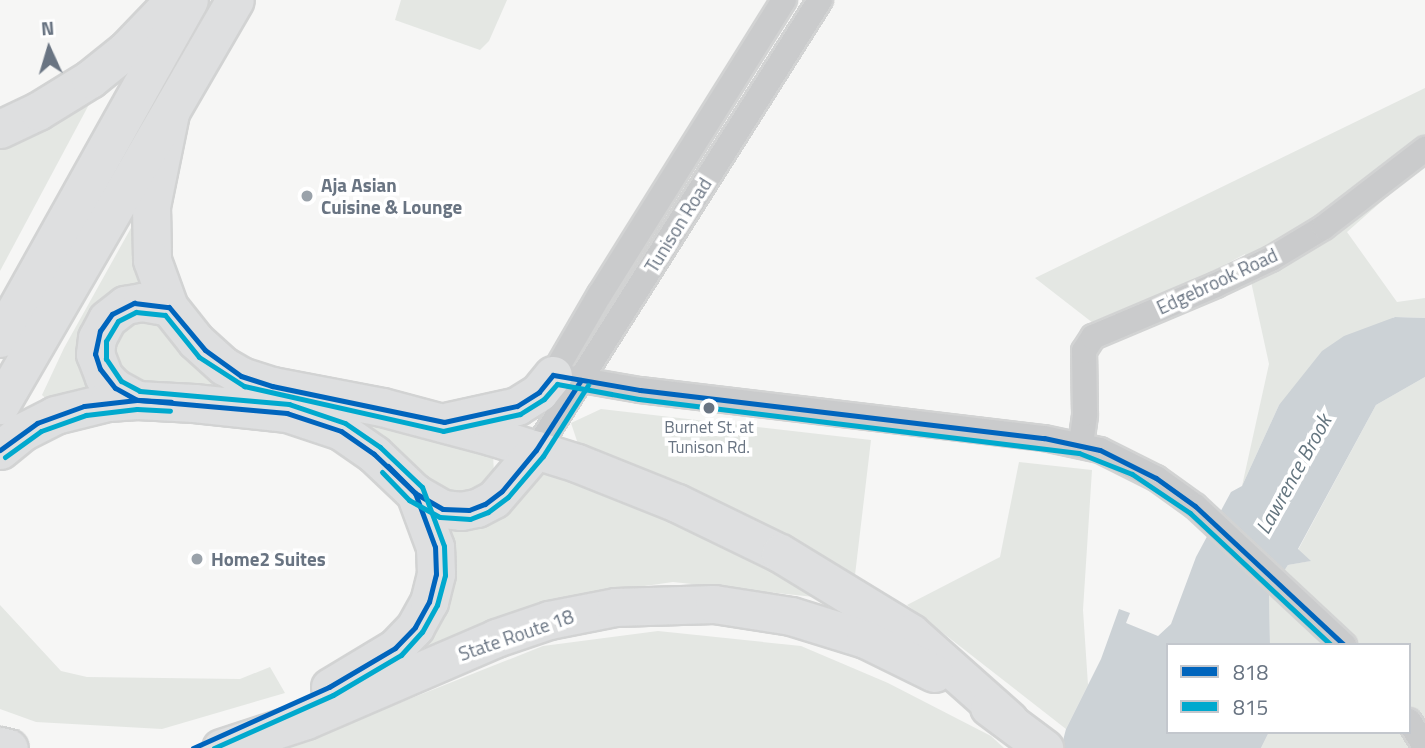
<!DOCTYPE html>
<style>
body{margin:0}
#map{position:relative;width:1425px;height:748px;overflow:hidden;background:#f6f6f5;font-family:"Titillium Web",sans-serif}
div>[style]{position:absolute}
.green>*{inset:0;background:#e4e7e3}
.water>*{inset:0;background:#ccd2d6}
.roads{filter:drop-shadow(2px 0 #d2d3d3) drop-shadow(-2px 0 #d2d3d3) drop-shadow(0 2px #d2d3d3) drop-shadow(0 -2px #d2d3d3)}
.minor>*{height:24px;margin:-12px;padding:0 12px;transform-origin:12px;border-radius:12px;background:#cacbcc}
.highway>*{height:37px;margin:-18.5px;padding:0 18.5px;transform-origin:18.5px;border-radius:18.5px;background:#dedfe0}
.bus-1>*{height:5px;margin:-2.5px;padding:0 2.5px;transform-origin:2.5px;border-radius:2.5px;background:#0065bd}
.bus-2>*{height:5px;margin:-2.5px;padding:0 2.5px;transform-origin:2.5px;border-radius:2.5px;background:#00a9ce}
.dots>*{width:19px;height:19px;translate:-50% -50%;box-sizing:border-box;border:4px solid #fff;border-radius:50%}
span{translate:-50% -50%;white-space:nowrap;text-align:center;line-height:1.15;-webkit-text-stroke:7px #fff;paint-order:stroke}
.bus-label{font-size:17px;color:#697482}
.poi-label{font-size:19px;color:#697482;font-weight:700}
.left{translate:0 -50%;text-align:left}
.street-label{font-size:19px;color:#697482}
.water-label{font-size:21px;color:#64757f;font-style:italic}
.legend{position:absolute;left:1166px;top:643px;width:245px;height:91px;box-sizing:border-box;background:#fff;border:2px solid #c3c7cd;margin:0;padding:9px 12px;list-style:none;font-size:21px;color:#697482}
.legend li{display:flex;align-items:center;gap:14px;height:35px}
.legend b{width:35px;border:2px solid #c3c7cd}
.north{position:absolute;left:14px;top:14px;width:70px;height:70px;-webkit-text-stroke:5px #fff;paint-order:stroke;rotate:356deg;font-size:19px;font-weight:700;line-height:28px;text-align:center;color:#697482}
.north::after{content:'';display:block;margin:auto;width:24px;height:32px;background:#697482;clip-path:polygon(50% 0,100% 100%,50% 72%,0 100%)}
</style>
<div id="map">
<div class="green">
<i style="clip-path:polygon(401px 0,507px 0,489px 41px,480px 50px,395px 20px)"></i>
<i style="clip-path:polygon(1425px 88px,1425px 163px,1347px 232px,1397px 302px,1425px 298px,1425px 318px,1394px 317px,1279px 405px,1242px 486px,1269px 364px,1245px 254px,1102px 330px,1035px 278px)"></i>
<i style="clip-path:polygon(93px 97px,0 271px,0 142px)"></i>
<i style="clip-path:polygon(141px 210px,150px 292px,119px 296px,104px 391px,51px 403px,42px 395px,64px 348px)"></i>
<i style="clip-path:polygon(152px 316px,250px 393px,137px 389px,112px 370px,114px 330px,121px 322px)"></i>
<i style="clip-path:polygon(1425px 377px,1425px 748px,1261px 748px,1269px 732px,1409px 732px,1409px 645px,1270px 645px,1269px 594px,1288px 565px,1310px 561px,1298px 550px,1376px 405px)"></i>
<i style="clip-path:polygon(601px 409px,871px 440px,855px 575px,701px 492px,579px 447px,571px 423px)"></i>
<i style="clip-path:polygon(329px 412px,493px 454px,494px 474px,476px 494px,448px 499px)"></i>
<i style="clip-path:polygon(1019px 462px,1092px 470px,1083px 610px,1088px 685px,1066px 729px,907px 605px,1000px 557px)"></i>
<i style="clip-path:polygon(539px 466px,681px 517px,824px 598px,673px 582px,552px 599px,380px 667px,447px 522px)"></i>
<i style="clip-path:polygon(0 605px,61px 671px,87px 677px,240px 679px,270px 667px,285px 693px,162px 729px,36px 722px,0 709px)"></i>
<i style="clip-path:polygon(658px 631px,801px 646px,888px 683px,991px 736px,1004px 748px,286px 748px,543px 646px)"></i>
</div>
<div class="water">
<i style="clip-path:polygon(1395px 317px,1425px 318px,1425px 377px,1376px 405px,1298px 549px,1311px 561px,1288px 565px,1269px 594px,1270px 645px,1168px 645px,1168px 732px,1269px 732px,1261px 748px,1061px 748px,1066px 729px,1101px 659px,1119px 609px,1130px 613px,1126px 623px,1158px 636px,1171px 624px,1196px 557px,1231px 492px,1242px 486px,1279px 405px,1322px 351px,1344px 336px)"></i>
</div>
<div class="roads">
<div class="minor">
<i style="left:784px;top:0;width:347px;rotate:122deg"></i>
<i style="left:600px;top:294px;width:94px;rotate:120.1deg"></i>
<i style="left:553px;top:375px;width:88px;rotate:9.8deg"></i>
<i style="left:640px;top:390px;width:407px;rotate:6.8deg"></i>
<i style="left:1044px;top:438px;width:57px;rotate:12.1deg"></i>
<i style="left:1100px;top:450px;width:63px;rotate:26.6deg"></i>
<i style="left:1156px;top:478px;width:48px;rotate:35.7deg"></i>
<i style="left:1195px;top:506px;width:204px;rotate:43deg"></i>
<i style="left:1081px;top:444px;width:30px;rotate:-82deg"></i>
<i style="left:1085px;top:414px;width:63px;rotate:-90.9deg"></i>
<i style="left:1084px;top:351px;width:17px;rotate:-57deg"></i>
<i style="left:1093px;top:337px;width:134px;rotate:-22.9deg"></i>
<i style="left:1216px;top:285px;width:61px;rotate:-25.3deg"></i>
<i style="left:1271px;top:259px;width:62px;rotate:-31.1deg"></i>
<i style="left:1324px;top:227px;width:128px;rotate:-37.7deg"></i>
<i style="left:536px;top:450px;width:532px;rotate:-57.74deg"></i>
<i style="left:1409px;top:721px;width:31px;rotate:58deg"></i>
</div>
<div class="highway">
<i style="left:170px;top:113px;width:95px;rotate:101.5deg"></i>
<i style="left:151px;top:206px;width:54px;rotate:88.9deg"></i>
<i style="left:152px;top:260px;width:50px;rotate:70.1deg"></i>
<i style="left:169px;top:307px;width:43px;rotate:51.5deg"></i>
<i style="left:196px;top:341px;width:38px;rotate:42deg"></i>
<i style="left:224px;top:366px;width:20px;rotate:30deg"></i>
<i style="left:241px;top:376px;width:33px;rotate:18deg"></i>
<i style="left:272px;top:386px;width:112px;rotate:10.8deg"></i>
<i style="left:382px;top:407px;width:113px;rotate:14.9deg"></i>
<i style="left:491px;top:436px;width:90px;rotate:17.4deg"></i>
<i style="left:577px;top:463px;width:108px;rotate:21.8deg"></i>
<i style="left:677px;top:503px;width:114px;rotate:25.9deg"></i>
<i style="left:780px;top:553px;width:153px;rotate:31.4deg"></i>
<i style="left:911px;top:633px;width:131px;rotate:41.6deg"></i>
<i style="left:0;top:129px;width:42px;rotate:-25.3deg"></i>
<i style="left:38px;top:111px;width:61px;rotate:-31.6deg"></i>
<i style="left:90px;top:79px;width:46px;rotate:-38.9deg"></i>
<i style="left:126px;top:50px;width:69px;rotate:-46.2deg"></i>
<i style="left:0;top:338px;width:387px;rotate:-60.8deg"></i>
<i style="left:137px;top:400px;width:25px;rotate:-151deg"></i>
<i style="left:115px;top:388px;width:16px;rotate:-135deg"></i>
<i style="left:104px;top:377px;width:25px;rotate:-111deg"></i>
<i style="left:95px;top:354px;width:16px;rotate:-83deg"></i>
<i style="left:97px;top:338px;width:21px;rotate:-62deg"></i>
<i style="left:107px;top:319px;width:23px;rotate:-38deg"></i>
<i style="left:125px;top:305px;width:17px;rotate:-10deg"></i>
<i style="left:142px;top:302px;width:27px;rotate:10deg"></i>
<i style="left:0;top:405px;width:468px;rotate:-59.9deg"></i>
<i style="left:449px;top:421px;width:70px;rotate:-12.4deg"></i>
<i style="left:517px;top:406px;width:26px;rotate:-32deg"></i>
<i style="left:539px;top:392px;width:22px;rotate:-51deg"></i>
<i style="left:0;top:450px;width:28px;rotate:-39deg"></i>
<i style="left:22px;top:432px;width:37px;rotate:-27deg"></i>
<i style="left:55px;top:415px;width:55px;rotate:-13.8deg"></i>
<i style="left:108px;top:402px;width:29px;rotate:-4deg"></i>
<i style="left:137px;top:400px;width:57px;rotate:3deg"></i>
<i style="left:194px;top:403px;width:94px;rotate:6.1deg"></i>
<i style="left:287px;top:413px;width:57px;rotate:18.4deg"></i>
<i style="left:341px;top:431px;width:40px;rotate:34.9deg"></i>
<i style="left:374px;top:454px;width:57px;rotate:43.6deg"></i>
<i style="left:415px;top:493px;width:32px;rotate:30deg"></i>
<i style="left:443px;top:509px;width:18px;rotate:6deg"></i>
<i style="left:461px;top:511px;width:16px;rotate:-11deg"></i>
<i style="left:477px;top:508px;width:19px;rotate:-28deg"></i>
<i style="left:494px;top:499px;width:65px;rotate:-49.4deg"></i>
<i style="left:330px;top:687px;width:76px;rotate:-31deg"></i>
<i style="left:395px;top:648px;width:29px;rotate:-46deg"></i>
<i style="left:415px;top:627px;width:29px;rotate:-61deg"></i>
<i style="left:429px;top:602px;width:29px;rotate:-76deg"></i>
<i style="left:436px;top:574px;width:27px;rotate:-92deg"></i>
<i style="left:435px;top:547px;width:58px;rotate:-110.3deg"></i>
<i style="left:989px;top:707px;width:69px;rotate:36.7deg"></i>
<i style="left:0;top:746px;width:9px;rotate:13deg"></i>
<i style="left:221px;top:748px;width:89px;rotate:-18.2deg"></i>
<i style="left:306px;top:720px;width:207px;rotate:-23.3deg"></i>
<i style="left:496px;top:638px;width:56px;rotate:-18.8deg"></i>
<i style="left:549px;top:620px;width:67px;rotate:-11.1deg"></i>
<i style="left:615px;top:607px;width:99px;rotate:-1.7deg"></i>
<i style="left:714px;top:604px;width:78px;rotate:8.9deg"></i>
<i style="left:791px;top:616px;width:77px;rotate:17.3deg"></i>
<i style="left:865px;top:639px;width:77px;rotate:26.2deg"></i>
</div>
</div>
<div class="bus-1">
<i style="left:553px;top:375px;width:88px;rotate:9.8deg"></i>
<i style="left:640px;top:390px;width:407px;rotate:6.8deg"></i>
<i style="left:1044px;top:438px;width:57px;rotate:12.1deg"></i>
<i style="left:1100px;top:450px;width:63px;rotate:26.6deg"></i>
<i style="left:1156px;top:478px;width:48px;rotate:35.7deg"></i>
<i style="left:1195px;top:506px;width:204px;rotate:43deg"></i>
<i style="left:0;top:450px;width:46px;rotate:-36.1deg"></i>
<i style="left:37px;top:423px;width:50px;rotate:-19.9deg"></i>
<i style="left:84px;top:406px;width:53px;rotate:-6.5deg"></i>
<i style="left:137px;top:400px;width:34px;rotate:3deg"></i>
<i style="left:388px;top:466px;width:38px;rotate:45deg"></i>
<i style="left:415px;top:493px;width:32px;rotate:30deg"></i>
<i style="left:443px;top:509px;width:26px;rotate:2deg"></i>
<i style="left:469px;top:510px;width:17px;rotate:-21deg"></i>
<i style="left:485px;top:504px;width:21px;rotate:-37deg"></i>
<i style="left:502px;top:491px;width:53px;rotate:-50.3deg"></i>
<i style="left:536px;top:450px;width:83px;rotate:-57.3deg"></i>
<i style="left:193px;top:748px;width:149px;rotate:-24.2deg"></i>
<i style="left:329px;top:687px;width:77px;rotate:-30.6deg"></i>
<i style="left:395px;top:648px;width:29px;rotate:-46deg"></i>
<i style="left:415px;top:627px;width:29px;rotate:-61deg"></i>
<i style="left:429px;top:602px;width:29px;rotate:-76deg"></i>
<i style="left:436px;top:574px;width:27px;rotate:-92deg"></i>
<i style="left:435px;top:547px;width:58px;rotate:-110.3deg"></i>
<i style="left:415px;top:493px;width:57px;rotate:-136.4deg"></i>
<i style="left:374px;top:454px;width:40px;rotate:-145.1deg"></i>
<i style="left:341px;top:431px;width:57px;rotate:-161.6deg"></i>
<i style="left:287px;top:413px;width:151px;rotate:-175deg"></i>
<i style="left:137px;top:400px;width:25px;rotate:-151deg"></i>
<i style="left:115px;top:388px;width:24px;rotate:-128deg"></i>
<i style="left:100px;top:369px;width:16px;rotate:-108deg"></i>
<i style="left:95px;top:354px;width:24px;rotate:-78deg"></i>
<i style="left:100px;top:331px;width:21px;rotate:-55deg"></i>
<i style="left:112px;top:314px;width:25px;rotate:-27deg"></i>
<i style="left:134px;top:303px;width:35px;rotate:7deg"></i>
<i style="left:169px;top:307px;width:56px;rotate:50.1deg"></i>
<i style="left:205px;top:350px;width:44px;rotate:35.8deg"></i>
<i style="left:241px;top:376px;width:33px;rotate:18deg"></i>
<i style="left:272px;top:386px;width:176px;rotate:11.8deg"></i>
<i style="left:444px;top:422px;width:75px;rotate:-12.4deg"></i>
<i style="left:517px;top:406px;width:26px;rotate:-32deg"></i>
<i style="left:539px;top:392px;width:22px;rotate:-51deg"></i>
</div>
<div class="bus-2">
<i style="left:5px;top:457px;width:44px;rotate:-35.8deg"></i>
<i style="left:41px;top:431px;width:48px;rotate:-19.6deg"></i>
<i style="left:86px;top:415px;width:51px;rotate:-6.7deg"></i>
<i style="left:137px;top:409px;width:33px;rotate:3deg"></i>
<i style="left:382px;top:472px;width:39px;rotate:46deg"></i>
<i style="left:409px;top:500px;width:35px;rotate:29deg"></i>
<i style="left:440px;top:517px;width:30px;rotate:4deg"></i>
<i style="left:470px;top:519px;width:19px;rotate:-21deg"></i>
<i style="left:488px;top:512px;width:25px;rotate:-37deg"></i>
<i style="left:508px;top:497px;width:54px;rotate:-49.5deg"></i>
<i style="left:543px;top:456px;width:84px;rotate:-57.6deg"></i>
<i style="left:214px;top:748px;width:130px;rotate:-24deg"></i>
<i style="left:333px;top:695px;width:79px;rotate:-30.5deg"></i>
<i style="left:401px;top:655px;width:31px;rotate:-48deg"></i>
<i style="left:422px;top:632px;width:31px;rotate:-61deg"></i>
<i style="left:437px;top:605px;width:31px;rotate:-75deg"></i>
<i style="left:445px;top:575px;width:29px;rotate:-92deg"></i>
<i style="left:444px;top:546px;width:63px;rotate:-110.4deg"></i>
<i style="left:422px;top:487px;width:58px;rotate:-136.4deg"></i>
<i style="left:380px;top:447px;width:42px;rotate:-145.6deg"></i>
<i style="left:345px;top:423px;width:59px;rotate:-161.3deg"></i>
<i style="left:289px;top:404px;width:150px;rotate:-175deg"></i>
<i style="left:140px;top:391px;width:21px;rotate:-152deg"></i>
<i style="left:121px;top:381px;width:27px;rotate:-124deg"></i>
<i style="left:106px;top:359px;width:18px;rotate:-90deg"></i>
<i style="left:106px;top:341px;width:23px;rotate:-59deg"></i>
<i style="left:118px;top:321px;width:20px;rotate:-27deg"></i>
<i style="left:136px;top:312px;width:29px;rotate:6deg"></i>
<i style="left:165px;top:315px;width:54px;rotate:51deg"></i>
<i style="left:199px;top:357px;width:54px;rotate:32.8deg"></i>
<i style="left:244px;top:386px;width:204px;rotate:12.7deg"></i>
<i style="left:443px;top:431px;width:79px;rotate:-12.4deg"></i>
<i style="left:520px;top:414px;width:28px;rotate:-32deg"></i>
<i style="left:544px;top:399px;width:20px;rotate:-49deg"></i>
<i style="left:557px;top:384px;width:83px;rotate:10.4deg"></i>
<i style="left:639px;top:399px;width:443px;rotate:7deg"></i>
<i style="left:1079px;top:453px;width:57px;rotate:21.6deg"></i>
<i style="left:1132px;top:474px;width:70px;rotate:33.9deg"></i>
<i style="left:1190px;top:513px;width:193px;rotate:43.1deg"></i>
</div>
<div class="dots">
<i style="left:307px;top:196px;background:#9aa2aa"></i>
<i style="left:709px;top:408px;background:#697482"></i>
<i style="left:197px;top:559px;background:#9aa2aa"></i>
</div>
<div class="bus-label">
<span style="left:709px;top:438px">Burnet St. at<br>Tunison Rd.</span>
</div>
<div class="poi-label">
<span class="left" style="left:321px;top:196px">Aja Asian<br>Cuisine &amp; Lounge</span>
<span class="left" style="left:211px;top:559px">Home2 Suites</span>
</div>
<div class="street-label">
<span style="left:678px;top:225px;rotate:-58deg">Tunison Road</span>
<span style="left:1217px;top:281px;rotate:-25deg">Edgebrook Road</span>
<span style="left:516px;top:635px;rotate:-19deg">State Route 18</span>
</div>
<div class="water-label">
<span style="left:1293px;top:474px;rotate:-61deg">Lawrence Brook</span>
</div>
<ul class="legend">
<li><b style="height:9px;background:#0065bd"></b>818</li>
<li><b style="height:9px;background:#00a9ce"></b>815</li>
</ul>
<div class="north">N</div>
</div>
